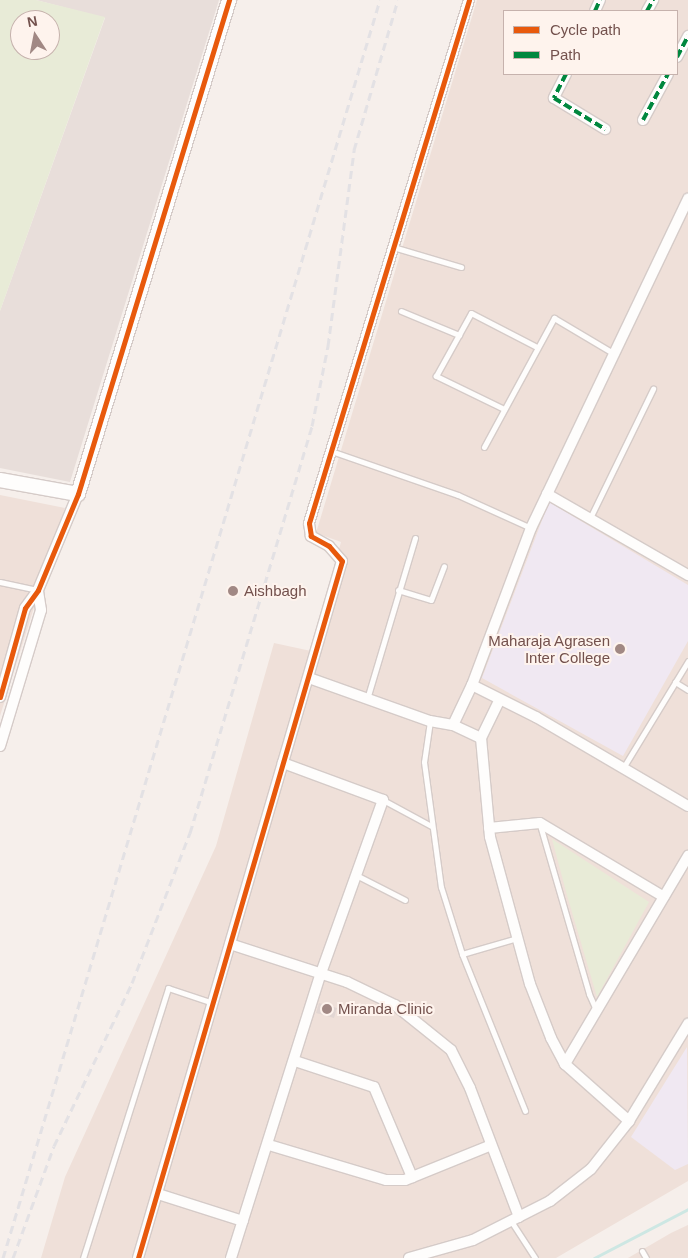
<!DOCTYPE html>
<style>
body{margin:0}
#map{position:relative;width:688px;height:1258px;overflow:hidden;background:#f6efeb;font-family:Helvetica,sans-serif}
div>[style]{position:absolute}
.residential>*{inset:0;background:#efe0d9}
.industrial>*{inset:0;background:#e8deda}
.education>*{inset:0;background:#f0e8f2}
.green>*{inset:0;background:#e8ebd7}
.stream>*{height:3px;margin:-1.5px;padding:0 1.5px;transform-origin:1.5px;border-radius:1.5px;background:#cde7e3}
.building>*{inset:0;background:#e2d6d3}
.roads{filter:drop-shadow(1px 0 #d5cbc8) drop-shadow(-1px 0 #d5cbc8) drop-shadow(0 1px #d5cbc8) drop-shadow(0 -1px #d5cbc8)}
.lane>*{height:5px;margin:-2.5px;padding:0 2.5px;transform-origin:2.5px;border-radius:2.5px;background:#fefdfc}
.street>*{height:10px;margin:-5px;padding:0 5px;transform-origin:5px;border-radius:5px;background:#fefdfc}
.secondary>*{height:14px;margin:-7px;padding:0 7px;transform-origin:7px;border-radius:7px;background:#fefdfc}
.rail>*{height:3px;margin-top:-1.5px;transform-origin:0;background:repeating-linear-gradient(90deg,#e3e1e4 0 8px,transparent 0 13px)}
.quiet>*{height:4px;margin-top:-2px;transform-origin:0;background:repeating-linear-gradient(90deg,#00873e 0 8px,transparent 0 12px)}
.cycleway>*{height:5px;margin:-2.5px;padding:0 2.5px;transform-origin:2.5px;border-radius:2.5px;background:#e8590c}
.dots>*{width:14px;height:14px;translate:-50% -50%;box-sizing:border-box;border:2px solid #fef3ed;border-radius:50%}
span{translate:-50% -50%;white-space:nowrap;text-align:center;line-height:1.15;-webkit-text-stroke:4px #fef3ed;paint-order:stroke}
.poi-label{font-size:15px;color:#73514d}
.left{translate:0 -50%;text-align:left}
.right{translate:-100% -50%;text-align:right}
.legend{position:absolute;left:503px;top:10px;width:175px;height:65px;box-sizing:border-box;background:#fef3ed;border:1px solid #c6b2ad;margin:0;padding:6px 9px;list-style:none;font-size:15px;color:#73514d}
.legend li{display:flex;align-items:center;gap:10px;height:25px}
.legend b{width:25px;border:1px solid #c6b2ad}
.north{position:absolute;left:10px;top:10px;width:50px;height:50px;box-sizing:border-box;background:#fef3ed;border:1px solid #c6b2ad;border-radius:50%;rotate:349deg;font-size:14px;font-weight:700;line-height:20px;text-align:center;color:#73514d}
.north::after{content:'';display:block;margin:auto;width:18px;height:22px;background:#a18884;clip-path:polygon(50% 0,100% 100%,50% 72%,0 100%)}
</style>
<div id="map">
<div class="residential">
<i style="clip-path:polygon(evenodd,477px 0,688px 0,688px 1181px,556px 1258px,41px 1258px,65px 1177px,216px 846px,274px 643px,311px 651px,341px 542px,316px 533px,477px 0,504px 11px,677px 11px,677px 74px,504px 74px,504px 11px)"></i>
<i style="clip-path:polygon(0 495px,65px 508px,0 716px)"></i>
<i style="clip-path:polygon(688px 1225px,688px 1258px,628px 1258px,671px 1233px)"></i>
</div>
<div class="industrial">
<i style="clip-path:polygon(36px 0,219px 0,70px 482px,0 468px,0 311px,105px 18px)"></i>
</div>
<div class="education">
<i style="clip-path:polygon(549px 502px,688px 585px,688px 641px,623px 756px,482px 678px)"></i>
<i style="clip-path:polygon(687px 1047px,688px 1164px,675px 1170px,631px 1137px)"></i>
</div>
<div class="green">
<i style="clip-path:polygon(evenodd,0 0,36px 0,105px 17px,0 311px,0 0,20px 20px,50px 20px,50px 50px,20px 50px,20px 20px)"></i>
<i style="clip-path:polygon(552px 839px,649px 902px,597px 997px,567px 895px)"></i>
</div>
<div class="stream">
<i style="left:594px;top:1258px;width:106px;rotate:-27.5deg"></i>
</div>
<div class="building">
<i style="clip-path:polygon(319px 1003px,337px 1008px,334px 1018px,316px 1013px)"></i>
</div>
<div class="roads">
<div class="lane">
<i style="left:393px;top:247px;width:71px;rotate:16.4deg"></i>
<i style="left:401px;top:311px;width:63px;rotate:22.5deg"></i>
<i style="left:504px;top:409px;width:76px;rotate:-154.1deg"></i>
<i style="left:436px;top:376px;width:72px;rotate:-60.9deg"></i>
<i style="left:471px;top:313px;width:74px;rotate:27.3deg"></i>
<i style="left:484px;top:447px;width:147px;rotate:-61.5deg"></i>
<i style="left:554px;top:318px;width:69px;rotate:30.7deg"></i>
<i style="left:331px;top:451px;width:134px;rotate:19.1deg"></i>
<i style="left:458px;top:495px;width:80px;rotate:24.3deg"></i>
<i style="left:590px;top:518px;width:144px;rotate:-64deg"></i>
<i style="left:0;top:582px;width:39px;rotate:12deg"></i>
<i style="left:398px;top:590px;width:34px;rotate:17deg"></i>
<i style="left:431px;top:600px;width:36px;rotate:-69deg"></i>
<i style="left:675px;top:682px;width:15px;rotate:32deg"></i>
<i style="left:367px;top:699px;width:168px;rotate:-73.4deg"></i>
<i style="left:430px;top:721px;width:41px;rotate:98.3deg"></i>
<i style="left:424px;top:762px;width:126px;rotate:82.3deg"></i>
<i style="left:441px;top:887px;width:70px;rotate:72.6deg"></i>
<i style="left:462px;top:954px;width:169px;rotate:68.1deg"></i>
<i style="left:623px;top:768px;width:125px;rotate:-58.7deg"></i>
<i style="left:383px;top:800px;width:55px;rotate:28.4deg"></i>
<i style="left:540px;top:825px;width:176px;rotate:73.8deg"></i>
<i style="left:589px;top:994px;width:17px;rotate:66deg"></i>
<i style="left:356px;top:875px;width:55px;rotate:27deg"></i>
<i style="left:462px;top:954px;width:57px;rotate:-16.2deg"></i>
<i style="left:511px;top:1221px;width:44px;rotate:57deg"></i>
<i style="left:642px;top:1251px;width:8px;rotate:60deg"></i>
<i style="left:83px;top:1258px;width:283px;rotate:-72.5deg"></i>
<i style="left:168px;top:988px;width:47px;rotate:18.4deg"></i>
</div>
<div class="street">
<i style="left:595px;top:11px;width:12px;rotate:-66deg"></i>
<i style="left:647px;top:11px;width:13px;rotate:-61deg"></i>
<i style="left:677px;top:57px;width:24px;rotate:-62deg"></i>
<i style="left:566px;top:74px;width:27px;rotate:117deg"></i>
<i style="left:554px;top:98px;width:60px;rotate:31.3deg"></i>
<i style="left:643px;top:120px;width:52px;rotate:-61.5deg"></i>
<i style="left:547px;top:494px;width:163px;rotate:29.9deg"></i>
<i style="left:309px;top:678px;width:128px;rotate:19.6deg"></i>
<i style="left:430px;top:721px;width:23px;rotate:10deg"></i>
<i style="left:453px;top:725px;width:31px;rotate:25deg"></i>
<i style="left:472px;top:685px;width:72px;rotate:26.6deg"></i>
<i style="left:536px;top:717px;width:176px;rotate:30.4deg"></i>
<i style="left:0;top:697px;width:92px;rotate:-74.3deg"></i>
<i style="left:25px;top:608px;width:22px;rotate:-54deg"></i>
<i style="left:38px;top:590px;width:104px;rotate:-67.4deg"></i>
<i style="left:499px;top:701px;width:41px;rotate:115.9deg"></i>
<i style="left:481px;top:738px;width:99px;rotate:84.8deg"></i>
<i style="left:490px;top:837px;width:152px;rotate:74.8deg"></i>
<i style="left:530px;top:984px;width:58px;rotate:68.7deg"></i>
<i style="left:551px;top:1038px;width:30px;rotate:62deg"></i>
<i style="left:565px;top:1064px;width:86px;rotate:41.7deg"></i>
<i style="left:453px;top:725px;width:44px;rotate:-64.6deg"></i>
<i style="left:472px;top:685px;width:168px;rotate:-69.4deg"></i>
<i style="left:531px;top:528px;width:365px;rotate:-64.5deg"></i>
<i style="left:0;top:746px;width:142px;rotate:-73.2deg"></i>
<i style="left:41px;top:610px;width:20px;rotate:-99deg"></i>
<i style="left:489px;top:828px;width:51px;rotate:-5.6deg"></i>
<i style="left:540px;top:823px;width:144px;rotate:30.8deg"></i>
<i style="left:230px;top:944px;width:123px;rotate:18deg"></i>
<i style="left:347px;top:982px;width:53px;rotate:25.6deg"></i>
<i style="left:395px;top:1005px;width:72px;rotate:38.8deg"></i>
<i style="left:451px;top:1050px;width:42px;rotate:63.4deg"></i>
<i style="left:470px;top:1088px;width:138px;rotate:69.2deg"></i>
<i style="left:295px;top:1061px;width:83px;rotate:18.2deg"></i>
<i style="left:374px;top:1087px;width:98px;rotate:67.1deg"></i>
<i style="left:565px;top:1064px;width:242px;rotate:-59.4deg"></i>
<i style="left:269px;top:1145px;width:122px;rotate:16.7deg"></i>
<i style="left:386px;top:1180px;width:19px"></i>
<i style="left:405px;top:1180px;width:93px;rotate:-22.1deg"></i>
<i style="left:158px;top:1194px;width:89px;rotate:17.6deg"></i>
<i style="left:138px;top:1258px;width:726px;rotate:-73.69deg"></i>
<i style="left:342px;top:561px;width:20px;rotate:-131deg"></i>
<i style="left:329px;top:546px;width:21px;rotate:-151deg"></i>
<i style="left:311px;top:536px;width:13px;rotate:-99deg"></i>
<i style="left:309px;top:523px;width:547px;rotate:-72.99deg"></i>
<i style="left:231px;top:1258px;width:299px;rotate:-72.5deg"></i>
<i style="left:321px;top:973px;width:184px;rotate:-70.3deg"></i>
<i style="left:383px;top:800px;width:107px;rotate:-159.7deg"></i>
<i style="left:409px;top:1258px;width:66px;rotate:-15.7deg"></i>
<i style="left:473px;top:1240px;width:86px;rotate:-26.9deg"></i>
<i style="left:550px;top:1201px;width:52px;rotate:-38deg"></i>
<i style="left:591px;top:1169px;width:61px;rotate:-51.6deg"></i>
<i style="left:629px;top:1121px;width:114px;rotate:-58.7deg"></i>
</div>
<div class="secondary">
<i style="left:0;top:480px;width:79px;rotate:10.2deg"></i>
<i style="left:78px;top:494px;width:517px;rotate:-73deg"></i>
</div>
</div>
<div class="rail">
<i style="left:3px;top:1258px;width:1313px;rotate:-73.32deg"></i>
<i style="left:13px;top:1258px;width:119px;rotate:-69.9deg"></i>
<i style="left:54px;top:1146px;width:181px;rotate:-64.4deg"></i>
<i style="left:132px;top:983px;width:161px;rotate:-68.9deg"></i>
<i style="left:190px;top:833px;width:425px;rotate:-73.3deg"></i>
<i style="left:312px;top:426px;width:82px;rotate:-78.7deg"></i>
<i style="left:328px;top:346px;width:198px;rotate:-82.4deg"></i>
<i style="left:354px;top:150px;width:156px;rotate:-73.7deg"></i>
</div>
<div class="quiet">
<i style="left:595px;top:11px;width:12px;rotate:-66deg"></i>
<i style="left:647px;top:11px;width:13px;rotate:-61deg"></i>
<i style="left:677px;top:57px;width:24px;rotate:-62deg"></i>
<i style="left:566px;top:74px;width:27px;rotate:117deg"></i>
<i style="left:554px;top:98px;width:60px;rotate:31.3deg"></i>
<i style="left:643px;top:120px;width:52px;rotate:-61.5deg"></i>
</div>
<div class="cycleway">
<i style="left:0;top:697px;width:92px;rotate:-74.3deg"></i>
<i style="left:25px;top:608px;width:22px;rotate:-54deg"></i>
<i style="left:38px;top:590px;width:104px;rotate:-67.4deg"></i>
<i style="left:78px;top:494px;width:517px;rotate:-73deg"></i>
<i style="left:138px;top:1258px;width:726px;rotate:-73.69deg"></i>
<i style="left:342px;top:561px;width:20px;rotate:-131deg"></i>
<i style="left:329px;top:546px;width:21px;rotate:-151deg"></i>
<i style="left:311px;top:536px;width:13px;rotate:-99deg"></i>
<i style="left:309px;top:523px;width:547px;rotate:-72.99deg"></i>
</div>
<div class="dots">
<i style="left:233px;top:591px;background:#a18884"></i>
<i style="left:620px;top:649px;background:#a18884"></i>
<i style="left:327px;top:1009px;background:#a18884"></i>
</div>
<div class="poi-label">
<span class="left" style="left:244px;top:591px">Aishbagh</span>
<span class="right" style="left:610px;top:649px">Maharaja Agrasen<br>Inter College</span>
<span class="left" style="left:338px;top:1009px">Miranda Clinic</span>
</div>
<ul class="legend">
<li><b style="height:6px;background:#e8590c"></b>Cycle path</li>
<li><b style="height:6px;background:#00873e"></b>Path</li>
</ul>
<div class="north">N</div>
</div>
